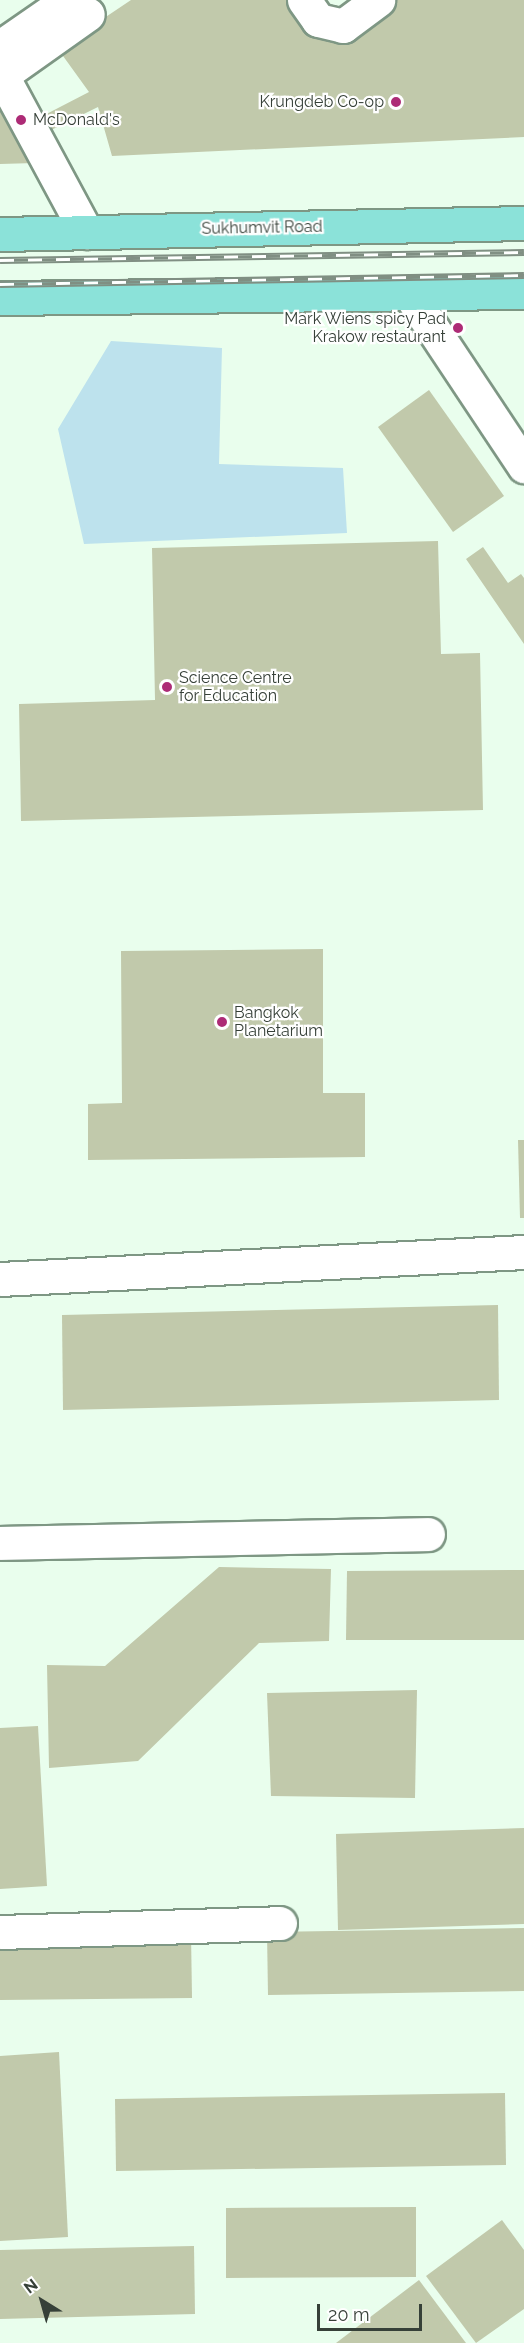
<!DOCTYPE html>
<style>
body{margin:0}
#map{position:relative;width:524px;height:2343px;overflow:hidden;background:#e9feed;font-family:Raleway,sans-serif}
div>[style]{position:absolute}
.water>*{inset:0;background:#bde2ed}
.building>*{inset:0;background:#c1c9ab}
.roads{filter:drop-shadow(2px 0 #7e9784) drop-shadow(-2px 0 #7e9784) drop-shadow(0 2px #7e9784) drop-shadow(0 -2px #7e9784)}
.minor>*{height:33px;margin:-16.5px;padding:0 16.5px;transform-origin:16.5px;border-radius:16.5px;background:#fff}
.major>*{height:33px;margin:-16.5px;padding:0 16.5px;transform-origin:16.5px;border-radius:16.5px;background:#8be2d9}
.rail>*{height:7px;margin-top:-3.5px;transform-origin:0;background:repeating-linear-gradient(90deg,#fff 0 14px,#808f83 0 28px);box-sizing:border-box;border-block:2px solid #808f83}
.dots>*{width:16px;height:16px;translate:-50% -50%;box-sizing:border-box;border:3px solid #fff;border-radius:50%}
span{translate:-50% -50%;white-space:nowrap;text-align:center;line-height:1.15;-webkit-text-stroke:4.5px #fff;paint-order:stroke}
.poi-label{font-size:16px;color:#364038}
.right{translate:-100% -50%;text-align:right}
.left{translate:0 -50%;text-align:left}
.street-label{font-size:16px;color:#364038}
.north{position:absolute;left:12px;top:2271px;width:60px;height:60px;-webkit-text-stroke:4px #fff;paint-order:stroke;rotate:323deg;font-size:16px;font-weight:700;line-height:24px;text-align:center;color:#364038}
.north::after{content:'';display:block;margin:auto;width:21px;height:27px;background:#364038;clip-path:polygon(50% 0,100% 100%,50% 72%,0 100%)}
.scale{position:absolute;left:317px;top:2304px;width:105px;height:27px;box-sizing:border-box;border:3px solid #364038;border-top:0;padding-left:8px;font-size:18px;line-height:21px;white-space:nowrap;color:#364038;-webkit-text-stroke:4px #fff;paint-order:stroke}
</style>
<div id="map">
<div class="water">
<i style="clip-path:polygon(111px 341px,222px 348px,219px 464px,343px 468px,347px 533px,84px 544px,58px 429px)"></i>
</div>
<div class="building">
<i style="clip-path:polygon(131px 0,290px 0,308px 26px,391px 0,524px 0,524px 137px,112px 156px,98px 107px,39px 136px,31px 122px,89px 92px,58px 49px)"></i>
<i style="clip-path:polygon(0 85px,35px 163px,0 164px)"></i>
<i style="clip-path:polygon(429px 390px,504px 496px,453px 532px,378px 427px)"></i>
<i style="clip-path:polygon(438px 541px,441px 654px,480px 653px,483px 810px,21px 821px,19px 704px,155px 700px,152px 548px)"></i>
<i style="clip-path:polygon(483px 547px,508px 583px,521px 574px,524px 578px,524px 644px,466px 559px)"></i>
<i style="clip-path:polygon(323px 949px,323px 1093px,365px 1093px,365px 1157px,88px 1160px,88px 1104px,122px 1103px,121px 951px)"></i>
<i style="clip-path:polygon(518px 1140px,524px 1140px,524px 1218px,520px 1218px)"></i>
<i style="clip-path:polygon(498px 1305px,499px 1400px,63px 1410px,62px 1315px)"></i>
<i style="clip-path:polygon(219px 1567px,331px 1569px,329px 1641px,259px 1643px,138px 1761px,49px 1768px,47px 1665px,105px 1666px)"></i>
<i style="clip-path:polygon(524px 1570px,524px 1640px,346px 1640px,347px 1571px)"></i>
<i style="clip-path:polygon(417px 1690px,415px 1798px,271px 1796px,267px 1693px)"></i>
<i style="clip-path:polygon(38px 1726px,47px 1886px,0 1889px,0 1728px)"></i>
<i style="clip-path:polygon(524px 1828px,524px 1924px,338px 1930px,336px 1834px)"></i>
<i style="clip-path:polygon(524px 1928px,524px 1991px,268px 1995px,267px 1932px)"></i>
<i style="clip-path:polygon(191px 1933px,192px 1998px,0 2000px,0 1940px)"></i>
<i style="clip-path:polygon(59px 2052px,68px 2237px,0 2241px,0 2056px)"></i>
<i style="clip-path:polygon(505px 2093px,506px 2165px,116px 2171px,115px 2099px)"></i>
<i style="clip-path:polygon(416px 2207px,416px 2277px,226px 2278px,226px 2208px)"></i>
<i style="clip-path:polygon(502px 2220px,524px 2250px,524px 2309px,476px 2343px,426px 2276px)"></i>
<i style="clip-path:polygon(194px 2246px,195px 2314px,0 2319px,0 2250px)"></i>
<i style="clip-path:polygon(419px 2280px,466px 2343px,336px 2343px)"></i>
</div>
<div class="roads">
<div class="minor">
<i style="left:304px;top:0;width:24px;rotate:55deg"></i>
<i style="left:318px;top:20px;width:26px;rotate:13deg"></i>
<i style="left:343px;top:26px;width:44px;rotate:-36.6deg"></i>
<i style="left:0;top:47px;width:83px;rotate:-34.7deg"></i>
<i style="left:0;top:72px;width:182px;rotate:61.7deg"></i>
<i style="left:2px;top:75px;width:105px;rotate:-35.3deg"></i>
<i style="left:409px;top:293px;width:208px;rotate:56.4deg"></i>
<i style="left:0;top:1279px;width:525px;rotate:-2.95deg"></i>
<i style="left:0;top:1543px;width:428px;rotate:-1.2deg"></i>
<i style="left:0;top:1932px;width:280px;rotate:-1.8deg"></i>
</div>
<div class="major">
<i style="left:0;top:234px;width:524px;rotate:-1.2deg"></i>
<i style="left:0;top:298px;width:524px;rotate:-0.66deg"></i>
</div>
</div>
<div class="rail">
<i style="left:0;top:260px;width:524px;rotate:-0.87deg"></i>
<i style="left:0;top:284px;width:524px;rotate:-0.98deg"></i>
</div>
<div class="dots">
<i style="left:396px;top:102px;background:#ad2b76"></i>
<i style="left:21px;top:120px;background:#ad2b76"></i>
<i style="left:458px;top:328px;background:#ad2b76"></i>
<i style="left:167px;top:687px;background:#ad2b76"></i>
<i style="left:222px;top:1022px;background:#ad2b76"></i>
</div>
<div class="poi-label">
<span class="right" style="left:384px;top:102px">Krungdeb Co-op</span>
<span class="left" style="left:33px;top:120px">McDonald's</span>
<span class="right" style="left:446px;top:328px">Mark Wiens spicy Pad<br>Krakow restaurant</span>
<span class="left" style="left:179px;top:687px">Science Centre<br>for Education</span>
<span class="left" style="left:234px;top:1022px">Bangkok<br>Planetarium</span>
</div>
<div class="street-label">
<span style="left:262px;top:228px;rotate:-1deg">Sukhumvit Road</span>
</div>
<div class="north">N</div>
<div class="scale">20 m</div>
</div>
